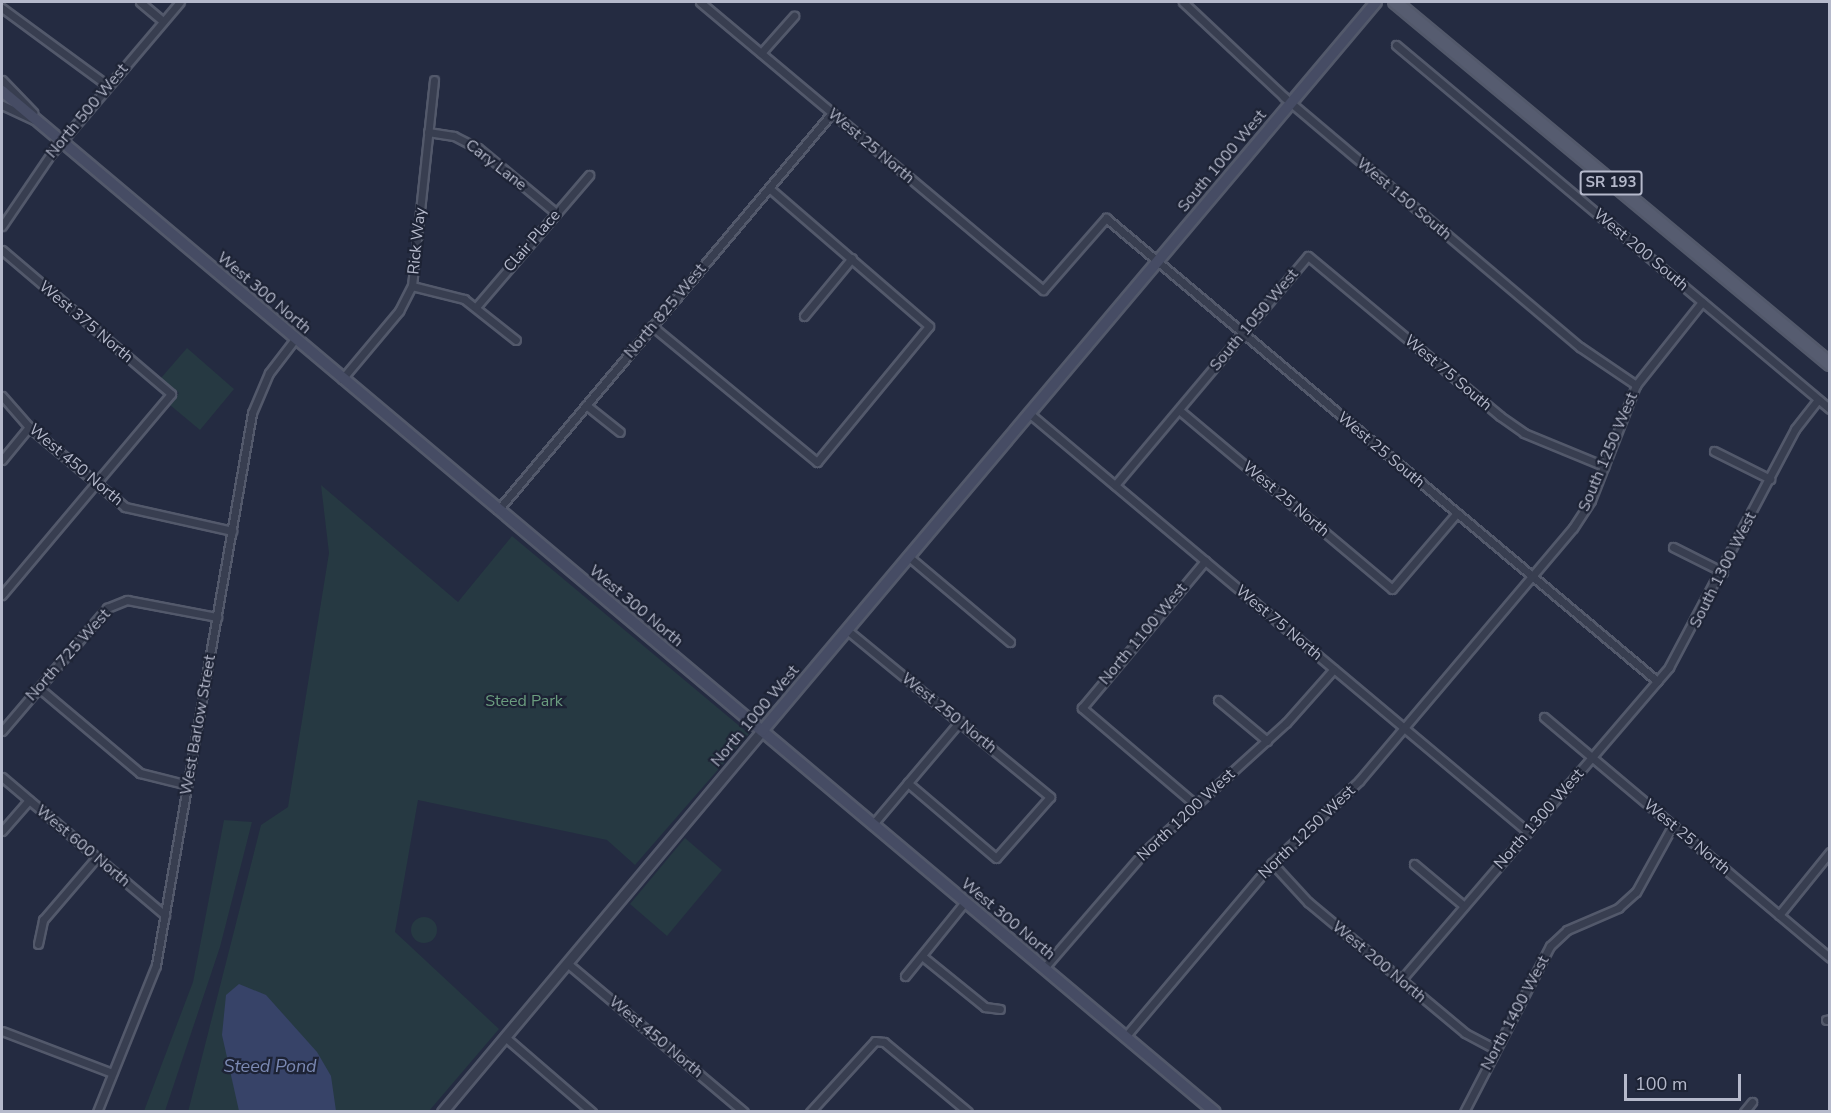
<!DOCTYPE html>
<style>
body{margin:0}
#map{position:relative;width:1831px;height:1113px;overflow:hidden;background:#242b41;font-family:"Nunito Sans",sans-serif}
div>[style]{position:absolute}
.green>*{inset:0;background:#263942}
.round{border-radius:50%}
.water>*{inset:0;background:#374368}
.roads{filter:drop-shadow(2px 0 #53596b) drop-shadow(-2px 0 #53596b) drop-shadow(0 2px #53596b) drop-shadow(0 -2px #53596b)}
.minor>*{height:7px;margin:-3.5px;padding:0 3.5px;transform-origin:3.5px;border-radius:3.5px;background:#383e50}
.tertiary>*{height:9px;margin:-4.5px;padding:0 4.5px;transform-origin:4.5px;border-radius:4.5px;background:#383e50}
.secondary>*{height:10px;margin:-5px;padding:0 5px;transform-origin:5px;border-radius:5px;background:#464c64}
.primary>*{height:12px;margin:-6px;padding:0 6px;transform-origin:6px;border-radius:6px;background:#565c70}
span{translate:-50% -50%;white-space:nowrap;text-align:center;line-height:1.15;-webkit-text-stroke:4.5px #1d2335;paint-order:stroke}
.shield-label span{padding:2px 4px;background:#1d2335;border:2px solid;border-radius:4px;-webkit-text-stroke-width:0}
.shield-label{font-size:15px;color:#b5b9cb;font-weight:700}
.street-label{font-size:16px;color:#b5b9cb}
.park-label{font-size:16px;color:#6b9d7f}
.water-label{font-size:18px;color:#7b89b3;font-style:italic}
.frame{position:absolute;inset:0;border:3px solid #b5b9cb;pointer-events:none}
.scale{position:absolute;left:1624px;top:1074px;width:117px;height:27px;box-sizing:border-box;border:3px solid #b5b9cb;border-top:0;padding-left:8px;font-size:18px;line-height:21px;white-space:nowrap;color:#b5b9cb;-webkit-text-stroke:4px #1d2335;paint-order:stroke}
</style>
<div id="map">
<div class="green">
<i style="clip-path:polygon(187px 348px,234px 389px,200px 430px,170px 405px,179px 393px,161px 378px)"></i>
<i style="clip-path:polygon(321px 485px,458px 602px,512px 536px,749px 734px,635px 865px,607px 840px,418px 800px,395px 932px,499px 1029px,429px 1111px,188px 1112px,261px 825px,288px 807px,329px 553px)"></i>
<i style="clip-path:polygon(224px 820px,252px 822px,220px 947px,165px 1111px,144px 1111px,193px 982px)"></i>
<i style="clip-path:polygon(685px 838px,722px 870px,667px 936px,630px 904px)"></i>
<i class="round" style="left:411px;top:917px;width:26px;height:26px"></i>
</div>
<div class="water">
<i style="clip-path:polygon(239px 984px,266px 995px,317px 1052px,331px 1076px,336px 1111px,239px 1111px,222px 1035px,226px 995px)"></i>
</div>
<div class="roads">
<div class="minor">
<i style="left:140px;top:2px;width:30px;rotate:40deg"></i>
<i style="left:700px;top:2px;width:448px;rotate:40deg"></i>
<i style="left:1043px;top:290px;width:96px;rotate:-48.8deg"></i>
<i style="left:1106px;top:218px;width:720px;rotate:40.04deg"></i>
<i style="left:1183px;top:2px;width:139px;rotate:43.2deg"></i>
<i style="left:1284px;top:97px;width:387px;rotate:40.2deg"></i>
<i style="left:1580px;top:347px;width:68px;rotate:34.2deg"></i>
<i style="left:2px;top:8px;width:132px;rotate:36.3deg"></i>
<i style="left:1396px;top:45px;width:566px;rotate:39.99deg"></i>
<i style="left:761px;top:53px;width:50px;rotate:-48.3deg"></i>
<i style="left:2px;top:80px;width:45px;rotate:45.9deg"></i>
<i style="left:2px;top:105px;width:35px;rotate:25deg"></i>
<i style="left:428px;top:132px;width:26px;rotate:9deg"></i>
<i style="left:454px;top:136px;width:27px;rotate:27deg"></i>
<i style="left:478px;top:148px;width:102px;rotate:39.8deg"></i>
<i style="left:2px;top:226px;width:87px;rotate:-55.8deg"></i>
<i style="left:51px;top:154px;width:199px;rotate:-49.7deg"></i>
<i style="left:2px;top:250px;width:222px;rotate:40.4deg"></i>
<i style="left:171px;top:394px;width:263px;rotate:130.1deg"></i>
<i style="left:412px;top:286px;width:54px;rotate:14deg"></i>
<i style="left:464px;top:299px;width:66px;rotate:38.3deg"></i>
<i style="left:476px;top:307px;width:174px;rotate:-49.4deg"></i>
<i style="left:804px;top:316px;width:75px;rotate:-50.4deg"></i>
<i style="left:652px;top:326px;width:214px;rotate:39.5deg"></i>
<i style="left:817px;top:462px;width:176px;rotate:-50.5deg"></i>
<i style="left:929px;top:326px;width:211px;rotate:-139.2deg"></i>
<i style="left:342px;top:379px;width:89px;rotate:-50deg"></i>
<i style="left:399px;top:311px;width:28px;rotate:-63deg"></i>
<i style="left:412px;top:286px;width:207px;rotate:-83.9deg"></i>
<i style="left:2px;top:396px;width:41px;rotate:48.9deg"></i>
<i style="left:29px;top:427px;width:125px;rotate:39.8deg"></i>
<i style="left:125px;top:507px;width:110px;rotate:12.6deg"></i>
<i style="left:586px;top:405px;width:43px;rotate:38.5deg"></i>
<i style="left:1179px;top:410px;width:278px;rotate:40deg"></i>
<i style="left:1392px;top:589px;width:100px;rotate:-49.5deg"></i>
<i style="left:1030px;top:414px;width:650px;rotate:40.01deg"></i>
<i style="left:1714px;top:451px;width:63px;rotate:26.6deg"></i>
<i style="left:2px;top:460px;width:43px;rotate:-50.7deg"></i>
<i style="left:1115px;top:485px;width:299px;rotate:-49.9deg"></i>
<i style="left:1308px;top:256px;width:250px;rotate:39.8deg"></i>
<i style="left:1500px;top:416px;width:29px;rotate:35deg"></i>
<i style="left:1524px;top:433px;width:87px;rotate:22.4deg"></i>
<i style="left:498px;top:510px;width:519px;rotate:-49.93deg"></i>
<i style="left:1673px;top:547px;width:56px;rotate:26.6deg"></i>
<i style="left:909px;top:557px;width:132px;rotate:40.1deg"></i>
<i style="left:847px;top:630px;width:263px;rotate:39.4deg"></i>
<i style="left:1050px;top:797px;width:81px;rotate:131.5deg"></i>
<i style="left:996px;top:858px;width:116px;rotate:-139.6deg"></i>
<i style="left:39px;top:688px;width:132px;rotate:40.1deg"></i>
<i style="left:140px;top:773px;width:49px;rotate:14deg"></i>
<i style="left:1218px;top:700px;width:64px;rotate:39.9deg"></i>
<i style="left:1544px;top:717px;width:374px;rotate:40.1deg"></i>
<i style="left:2px;top:731px;width:162px;rotate:-49.5deg"></i>
<i style="left:107px;top:608px;width:22px;rotate:-22deg"></i>
<i style="left:127px;top:600px;width:92px;rotate:10.7deg"></i>
<i style="left:2px;top:777px;width:214px;rotate:40.3deg"></i>
<i style="left:1196px;top:805px;width:150px;rotate:-139.6deg"></i>
<i style="left:1082px;top:708px;width:192px;rotate:-50.1deg"></i>
<i style="left:873px;top:824px;width:135px;rotate:-49.8deg"></i>
<i style="left:2px;top:831px;width:41px;rotate:-48.9deg"></i>
<i style="left:1272px;top:863px;width:53px;rotate:47.3deg"></i>
<i style="left:1308px;top:902px;width:204px;rotate:39.8deg"></i>
<i style="left:1465px;top:1033px;width:34px;rotate:28deg"></i>
<i style="left:1414px;top:864px;width:65px;rotate:40deg"></i>
<i style="left:1779px;top:915px;width:81px;rotate:-51deg"></i>
<i style="left:38px;top:944px;width:25px;rotate:-78deg"></i>
<i style="left:43px;top:920px;width:83px;rotate:-49.4deg"></i>
<i style="left:922px;top:956px;width:81px;rotate:39deg"></i>
<i style="left:985px;top:1007px;width:15px;rotate:8deg"></i>
<i style="left:567px;top:963px;width:231px;rotate:40.1deg"></i>
<i style="left:1044px;top:968px;width:153px;rotate:-49.2deg"></i>
<i style="left:1144px;top:852px;width:192px;rotate:-42.3deg"></i>
<i style="left:1286px;top:723px;width:72px;rotate:-48.4deg"></i>
<i style="left:905px;top:976px;width:95px;rotate:-51deg"></i>
<i style="left:1401px;top:980px;width:412px;rotate:-49.4deg"></i>
<i style="left:1669px;top:667px;width:269px;rotate:-62.1deg"></i>
<i style="left:1795px;top:429px;width:37px;rotate:-52deg"></i>
<i style="left:1826px;top:1020px;width:4px;rotate:-14deg"></i>
<i style="left:2px;top:1031px;width:118px;rotate:20.9deg"></i>
<i style="left:505px;top:1037px;width:115px;rotate:40.8deg"></i>
<i style="left:1125px;top:1037px;width:228px;rotate:-49.8deg"></i>
<i style="left:1272px;top:863px;width:120px;rotate:-43.3deg"></i>
<i style="left:1359px;top:781px;width:331px;rotate:-49.8deg"></i>
<i style="left:1573px;top:528px;width:33px;rotate:-57deg"></i>
<i style="left:1591px;top:500px;width:123px;rotate:-68.6deg"></i>
<i style="left:1636px;top:385px;width:106px;rotate:-51.5deg"></i>
<i style="left:97px;top:1112px;width:158px;rotate:-68.1deg"></i>
<i style="left:156px;top:965px;width:560px;rotate:-80.13deg"></i>
<i style="left:252px;top:413px;width:43px;rotate:-67deg"></i>
<i style="left:269px;top:373px;width:43px;rotate:-52.6deg"></i>
<i style="left:810px;top:1112px;width:96px;rotate:-47.5deg"></i>
<i style="left:875px;top:1041px;width:9px;rotate:6deg"></i>
<i style="left:884px;top:1042px;width:109px;rotate:39.8deg"></i>
<i style="left:1464px;top:1112px;width:187px;rotate:-62.6deg"></i>
<i style="left:1550px;top:946px;width:23px;rotate:-43deg"></i>
<i style="left:1567px;top:930px;width:56px;rotate:-23.3deg"></i>
<i style="left:1618px;top:908px;width:24px;rotate:-42deg"></i>
<i style="left:1636px;top:892px;width:77px;rotate:-61.1deg"></i>
<i style="left:1744px;top:1112px;width:13px;rotate:-51deg"></i>
</div>
<div class="tertiary">
<i style="left:442px;top:1112px;width:498px;rotate:-50deg"></i>
</div>
<div class="secondary">
<i style="left:2px;top:91px;width:1585px;rotate:40.09deg"></i>
<i style="left:762px;top:731px;width:953px;rotate:-49.89deg"></i>
</div>
<div class="primary">
<i style="left:1395px;top:2px;width:566px;rotate:39.77deg"></i>
</div>
</div>
<div class="shield-label">
<span style="left:1611px;top:183px">SR 193</span>
</div>
<div class="street-label">
<span style="left:87px;top:111px;rotate:-50deg">North 500 West</span>
<span style="left:871px;top:146px;rotate:40deg">West 25 North</span>
<span style="left:1222px;top:161px;rotate:-50deg">South 1000 West</span>
<span style="left:496px;top:165px;rotate:38deg">Cary Lane</span>
<span style="left:1404px;top:199px;rotate:40deg">West 150 South</span>
<span style="left:417px;top:241px;rotate:-84deg">Rick Way</span>
<span style="left:532px;top:241px;rotate:-49deg">Clair Place</span>
<span style="left:1641px;top:250px;rotate:40deg">West 200 South</span>
<span style="left:264px;top:293px;rotate:40deg">West 300 North</span>
<span style="left:665px;top:311px;rotate:-50deg">North 825 West</span>
<span style="left:1254px;top:320px;rotate:-50deg">South 1050 West</span>
<span style="left:86px;top:322px;rotate:40deg">West 375 North</span>
<span style="left:1448px;top:373px;rotate:40deg">West 75 South</span>
<span style="left:1381px;top:450px;rotate:40deg">West 25 South</span>
<span style="left:1608px;top:452px;rotate:-67deg">South 1250 West</span>
<span style="left:76px;top:465px;rotate:40deg">West 450 North</span>
<span style="left:1286px;top:499px;rotate:40deg">West 25 North</span>
<span style="left:1723px;top:570px;rotate:-63deg">South 1300 West</span>
<span style="left:636px;top:606px;rotate:40deg">West 300 North</span>
<span style="left:1279px;top:623px;rotate:40deg">West 75 North</span>
<span style="left:1143px;top:634px;rotate:-50deg">North 1100 West</span>
<span style="left:68px;top:655px;rotate:-48deg">North 725 West</span>
<span style="left:949px;top:713px;rotate:39deg">West 250 North</span>
<span style="left:755px;top:716px;rotate:-50deg">North 1000 West</span>
<span style="left:198px;top:725px;rotate:-80deg">West Barlow Street</span>
<span style="left:1186px;top:815px;rotate:-43deg">North 1200 West</span>
<span style="left:1539px;top:819px;rotate:-49deg">North 1300 West</span>
<span style="left:1307px;top:832px;rotate:-44deg">North 1250 West</span>
<span style="left:1687px;top:837px;rotate:40deg">West 25 North</span>
<span style="left:83px;top:846px;rotate:40deg">West 600 North</span>
<span style="left:1008px;top:919px;rotate:40deg">West 300 North</span>
<span style="left:1379px;top:962px;rotate:40deg">West 200 North</span>
<span style="left:1515px;top:1013px;rotate:-62deg">North 1400 West</span>
<span style="left:656px;top:1037px;rotate:40deg">West 450 North</span>
</div>
<div class="park-label">
<span style="left:524px;top:701px">Steed Park</span>
</div>
<div class="water-label">
<span style="left:270px;top:1066px">Steed Pond</span>
</div>
<div class="frame"></div>
<div class="scale">100 m</div>
</div>
